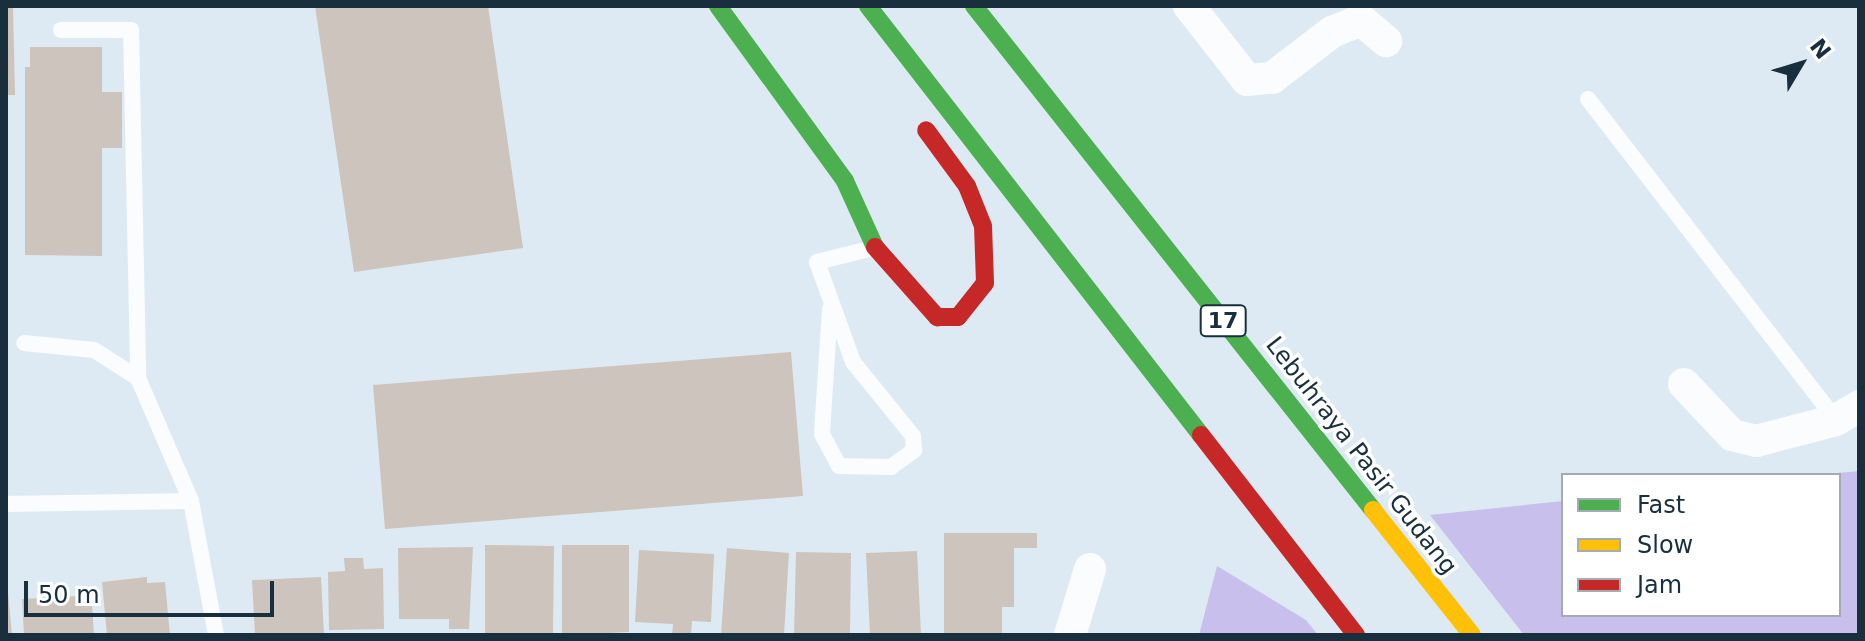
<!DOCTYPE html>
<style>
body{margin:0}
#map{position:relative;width:1865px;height:641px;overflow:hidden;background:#deeaf3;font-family:"DejaVu Sans",sans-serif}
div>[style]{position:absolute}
.forest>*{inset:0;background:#c8bfed}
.building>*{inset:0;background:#ccc4bd}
.lane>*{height:16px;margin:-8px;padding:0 8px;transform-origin:8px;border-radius:8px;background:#fafcfd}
.street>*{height:32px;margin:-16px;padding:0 16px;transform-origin:16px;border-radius:16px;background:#fafcfd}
.fast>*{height:18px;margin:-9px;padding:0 9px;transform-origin:9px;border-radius:9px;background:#4caf50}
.slow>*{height:18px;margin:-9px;padding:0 9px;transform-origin:9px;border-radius:9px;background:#ffc107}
.jam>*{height:18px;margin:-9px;padding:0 9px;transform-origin:9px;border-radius:9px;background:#c62828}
span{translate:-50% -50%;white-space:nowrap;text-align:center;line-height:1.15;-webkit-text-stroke:7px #fff;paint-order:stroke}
.shield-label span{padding:2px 6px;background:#fff;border:2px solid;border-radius:6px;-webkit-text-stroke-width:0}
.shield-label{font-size:22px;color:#192f3e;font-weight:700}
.street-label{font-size:24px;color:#192f3e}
.frame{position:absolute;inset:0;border:8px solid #192f3e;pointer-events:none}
.legend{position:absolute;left:1561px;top:473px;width:280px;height:144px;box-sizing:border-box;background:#fff;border:2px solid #a3acb2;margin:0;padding:10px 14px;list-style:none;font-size:24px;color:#192f3e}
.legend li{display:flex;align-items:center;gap:16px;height:40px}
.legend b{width:40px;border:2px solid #a3acb2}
.north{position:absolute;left:1761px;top:24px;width:80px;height:80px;-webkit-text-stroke:6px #fff;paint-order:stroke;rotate:52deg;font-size:22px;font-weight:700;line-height:32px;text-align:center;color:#192f3e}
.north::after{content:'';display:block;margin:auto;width:28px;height:36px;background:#192f3e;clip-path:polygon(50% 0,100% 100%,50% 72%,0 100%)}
.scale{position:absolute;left:24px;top:581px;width:250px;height:36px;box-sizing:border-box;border:4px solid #192f3e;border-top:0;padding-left:10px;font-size:24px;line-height:28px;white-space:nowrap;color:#192f3e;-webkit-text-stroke:6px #fff;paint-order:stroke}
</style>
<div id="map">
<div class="forest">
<i style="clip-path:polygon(1859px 471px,1859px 635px,1524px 635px,1430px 515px,1563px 501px,1563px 615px,1839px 615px,1839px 475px,1816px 475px)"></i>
<i style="clip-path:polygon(1217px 566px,1306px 620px,1318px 635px,1199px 635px)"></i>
</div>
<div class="building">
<i style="clip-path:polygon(6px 6px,13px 6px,15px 95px,6px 95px)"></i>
<i style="clip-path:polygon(315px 6px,488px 6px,523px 248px,354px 272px)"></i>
<i style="clip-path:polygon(30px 47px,102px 47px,102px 92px,122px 92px,122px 148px,102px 148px,102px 256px,25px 255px,25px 67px,30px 67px)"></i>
<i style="clip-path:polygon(791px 352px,803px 496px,385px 529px,373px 385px)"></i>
<i style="clip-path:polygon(944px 533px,1037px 533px,1037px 548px,1014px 548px,1014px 607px,1002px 607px,1002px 635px,944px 635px)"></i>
<i style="clip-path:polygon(485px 545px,554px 546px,553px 635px,485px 634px)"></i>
<i style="clip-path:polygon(562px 545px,629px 545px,629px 632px,562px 635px)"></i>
<i style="clip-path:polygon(473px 547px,469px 629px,449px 629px,449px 619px,399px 619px,398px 548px)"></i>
<i style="clip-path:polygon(727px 548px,789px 553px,784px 635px,721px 635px)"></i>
<i style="clip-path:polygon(639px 550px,714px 554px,711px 622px,692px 621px,691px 635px,672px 635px,673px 624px,635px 622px)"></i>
<i style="clip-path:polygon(917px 551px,921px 635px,870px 635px,866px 553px)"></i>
<i style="clip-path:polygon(796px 552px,851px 553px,850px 635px,794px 635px)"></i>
<i style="clip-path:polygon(344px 558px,363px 558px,364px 569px,383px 568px,384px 629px,329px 630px,328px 572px,345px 571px)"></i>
<i style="clip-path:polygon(147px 577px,147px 583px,165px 582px,170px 635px,107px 635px,102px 582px)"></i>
<i style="clip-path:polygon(321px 577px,324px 635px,255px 635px,252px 580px)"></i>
<i style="clip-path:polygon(6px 592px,8px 592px,12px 635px,6px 635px)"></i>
<i style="clip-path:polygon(79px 596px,79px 605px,92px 604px,94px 635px,24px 635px,22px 599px)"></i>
</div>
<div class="lane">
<i style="left:61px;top:30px;width:70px"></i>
<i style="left:131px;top:30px;width:348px;rotate:88.8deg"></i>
<i style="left:1588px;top:99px;width:406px;rotate:52.3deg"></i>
<i style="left:830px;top:309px;width:125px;rotate:93.7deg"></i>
<i style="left:822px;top:434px;width:36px;rotate:62deg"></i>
<i style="left:839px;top:466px;width:52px;rotate:1.1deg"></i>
<i style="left:891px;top:467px;width:29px;rotate:-36deg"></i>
<i style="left:914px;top:450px;width:14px;rotate:-94deg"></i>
<i style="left:913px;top:436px;width:95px;rotate:-129deg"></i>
<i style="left:853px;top:362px;width:106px;rotate:-109.8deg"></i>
<i style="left:817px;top:262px;width:58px;rotate:-14deg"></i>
<i style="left:191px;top:501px;width:136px;rotate:79.4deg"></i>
<i style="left:6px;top:504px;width:185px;rotate:-0.9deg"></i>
<i style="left:191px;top:501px;width:134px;rotate:-113.3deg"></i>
<i style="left:138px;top:378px;width:52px;rotate:-147.5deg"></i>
<i style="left:94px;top:350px;width:70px;rotate:-174.3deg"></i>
</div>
<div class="street">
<i style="left:1189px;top:6px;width:94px;rotate:51.9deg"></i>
<i style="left:1247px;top:80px;width:25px;rotate:-5deg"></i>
<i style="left:1272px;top:78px;width:76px;rotate:-37.5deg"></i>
<i style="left:1332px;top:32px;width:31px;rotate:-22deg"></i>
<i style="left:1361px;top:20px;width:33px;rotate:40deg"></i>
<i style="left:1684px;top:384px;width:70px;rotate:46.7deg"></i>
<i style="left:1732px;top:435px;width:25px;rotate:14deg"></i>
<i style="left:1756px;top:441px;width:83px;rotate:-14.7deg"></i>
<i style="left:1836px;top:420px;width:27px;rotate:-31deg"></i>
<i style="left:1070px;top:635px;width:69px;rotate:-73.1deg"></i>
</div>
<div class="fast">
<i style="left:718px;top:6px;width:216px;rotate:54deg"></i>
<i style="left:845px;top:181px;width:72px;rotate:65.6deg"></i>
<i style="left:868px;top:6px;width:543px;rotate:52.18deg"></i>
<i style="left:974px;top:6px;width:643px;rotate:51.63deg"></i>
</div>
<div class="slow">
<i style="left:1373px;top:510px;width:159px;rotate:51.6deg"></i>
</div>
<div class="jam">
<i style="left:875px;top:247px;width:94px;rotate:48.5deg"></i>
<i style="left:937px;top:317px;width:21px"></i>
<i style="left:958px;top:317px;width:43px;rotate:-51.5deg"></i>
<i style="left:985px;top:283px;width:57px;rotate:-92deg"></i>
<i style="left:983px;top:226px;width:43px;rotate:-111.8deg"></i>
<i style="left:967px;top:186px;width:69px;rotate:-126.2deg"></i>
<i style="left:1201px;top:435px;width:253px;rotate:52.2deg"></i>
</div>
<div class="shield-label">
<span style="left:1223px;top:321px">17</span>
</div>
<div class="street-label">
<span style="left:1361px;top:456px;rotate:52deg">Lebuhraya Pasir Gudang</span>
</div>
<div class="frame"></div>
<ul class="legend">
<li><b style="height:10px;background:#4caf50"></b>Fast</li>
<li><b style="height:10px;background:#ffc107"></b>Slow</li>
<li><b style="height:10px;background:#c62828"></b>Jam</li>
</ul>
<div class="north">N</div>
<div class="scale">50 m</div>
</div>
